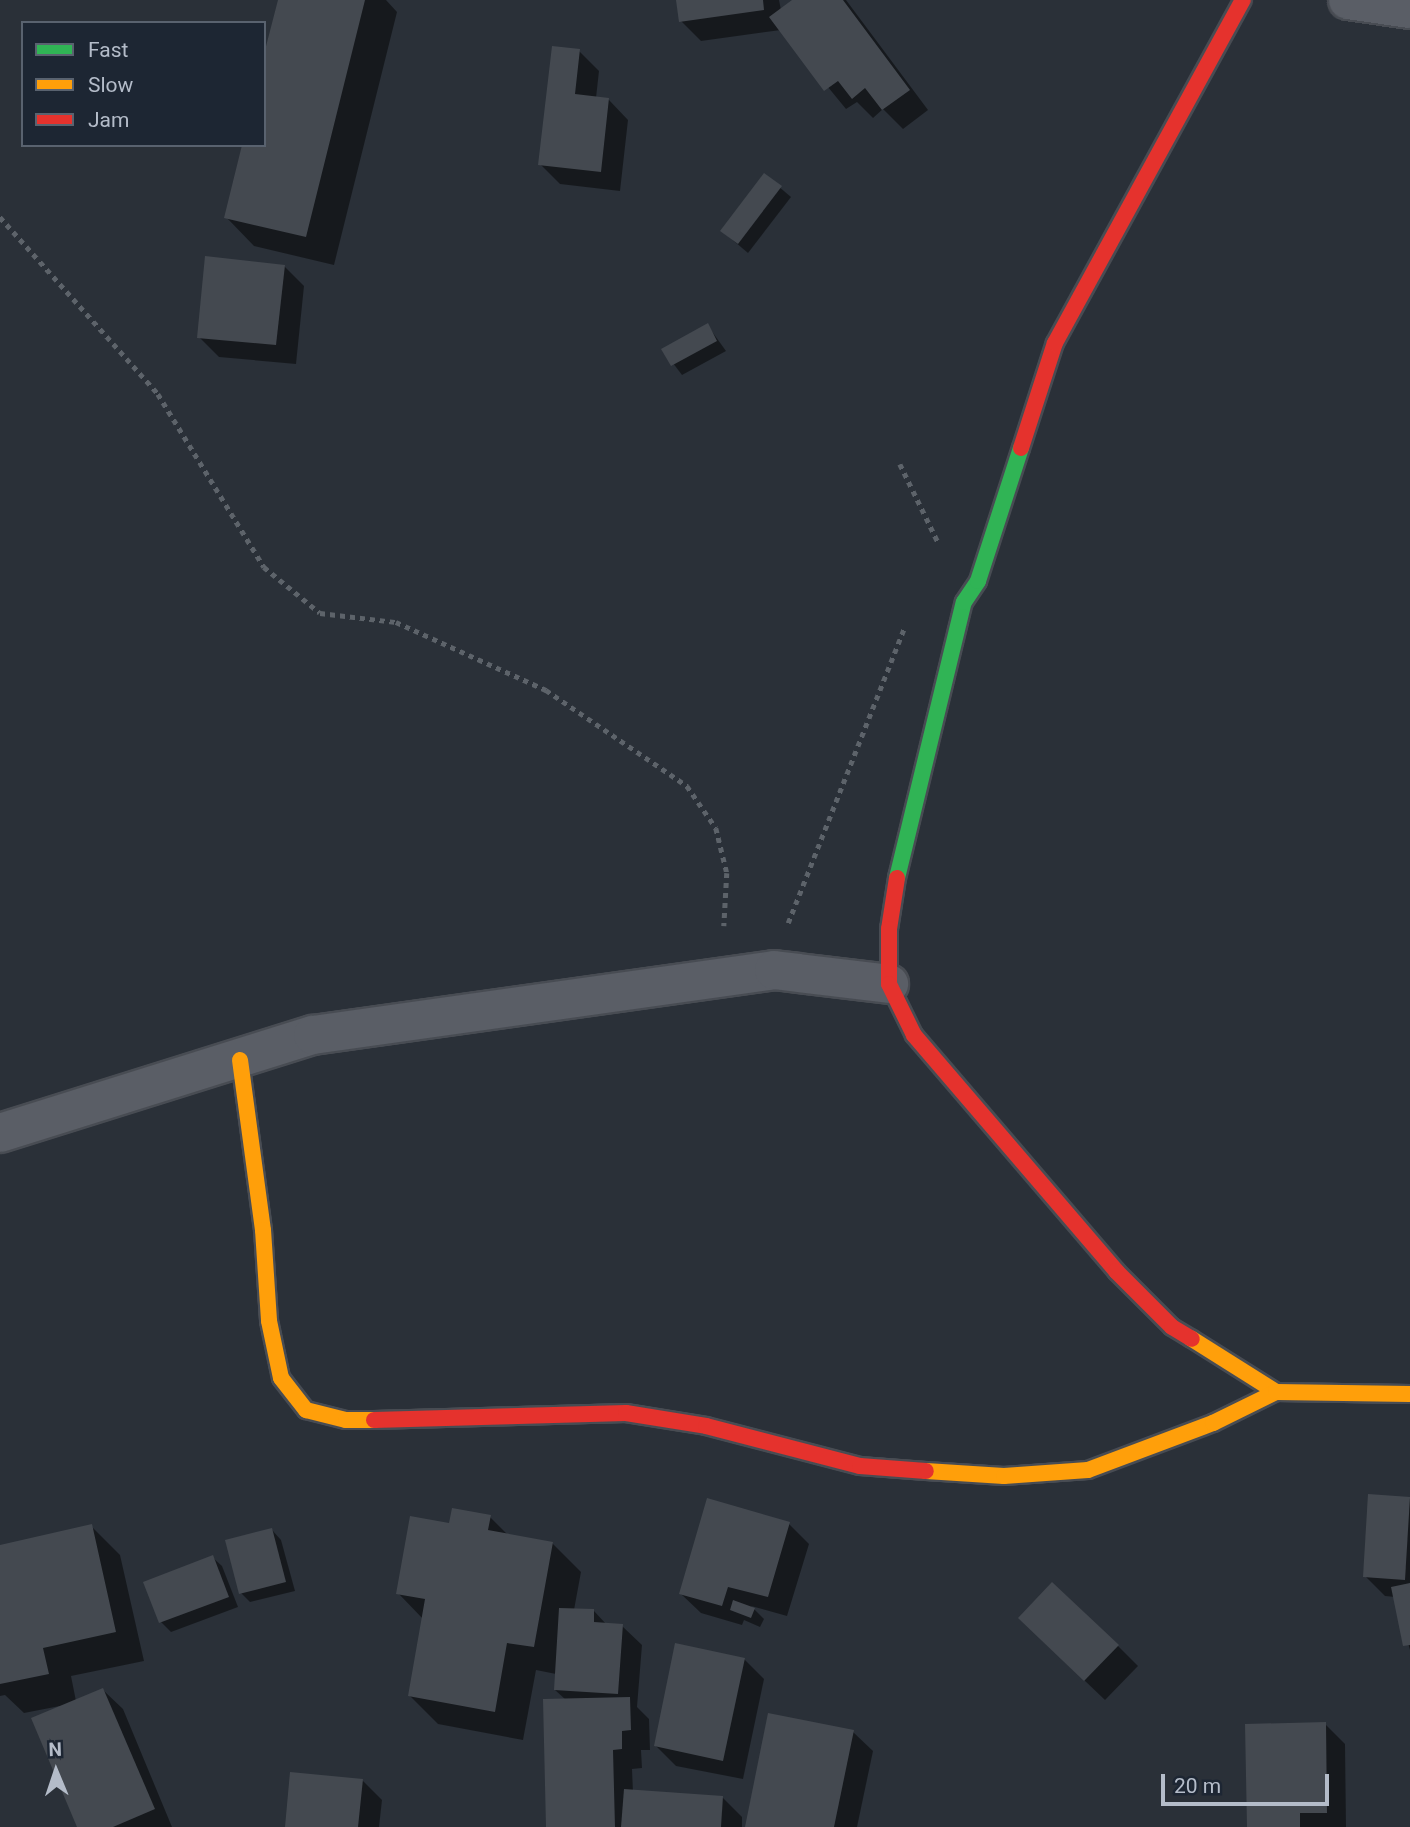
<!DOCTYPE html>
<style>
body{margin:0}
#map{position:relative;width:1410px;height:1827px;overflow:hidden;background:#2a3038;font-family:Roboto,sans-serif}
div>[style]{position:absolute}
.shadow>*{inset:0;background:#0007}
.building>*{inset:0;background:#444950}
.path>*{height:4.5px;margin-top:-2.25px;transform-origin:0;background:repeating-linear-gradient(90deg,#5d636a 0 5px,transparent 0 10px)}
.roads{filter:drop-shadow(2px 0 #484c53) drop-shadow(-2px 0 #484c53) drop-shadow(0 2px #484c53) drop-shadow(0 -2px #484c53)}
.street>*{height:38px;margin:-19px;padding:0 19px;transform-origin:19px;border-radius:19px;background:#5a5e66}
.fast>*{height:16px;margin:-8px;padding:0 8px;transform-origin:8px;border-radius:8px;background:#30b455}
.slow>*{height:16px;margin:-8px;padding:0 8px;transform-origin:8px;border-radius:8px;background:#ff9f0a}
.jam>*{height:16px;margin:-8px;padding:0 8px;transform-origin:8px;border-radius:8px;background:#e5322d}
span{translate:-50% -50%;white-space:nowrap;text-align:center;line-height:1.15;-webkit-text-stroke:5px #1d2633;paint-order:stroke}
.legend{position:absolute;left:21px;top:21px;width:245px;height:126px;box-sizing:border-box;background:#1d2633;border:2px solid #59626f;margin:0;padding:9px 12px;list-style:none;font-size:21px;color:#b4bcc9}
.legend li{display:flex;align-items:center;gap:14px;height:35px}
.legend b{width:35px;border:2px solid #59626f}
.north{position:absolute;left:21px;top:1736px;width:70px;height:70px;-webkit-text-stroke:5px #1d2633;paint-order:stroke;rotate:358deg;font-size:19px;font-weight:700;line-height:28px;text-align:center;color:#b4bcc9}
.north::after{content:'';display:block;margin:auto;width:24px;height:32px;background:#b4bcc9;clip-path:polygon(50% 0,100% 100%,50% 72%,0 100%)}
.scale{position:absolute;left:1161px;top:1774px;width:168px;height:32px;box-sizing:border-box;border:4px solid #b4bcc9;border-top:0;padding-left:9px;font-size:21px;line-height:24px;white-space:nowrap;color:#b4bcc9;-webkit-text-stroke:5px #1d2633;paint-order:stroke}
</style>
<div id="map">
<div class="shadow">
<i style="clip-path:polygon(279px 0,386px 0,397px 12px,334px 265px,254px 246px,226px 217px,264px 145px)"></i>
<i style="clip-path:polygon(678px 0,779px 0,781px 10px,795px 0,846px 0,928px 110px,903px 129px,883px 109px,873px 118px,857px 102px,846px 109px,781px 30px,701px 41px,681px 21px)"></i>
<i style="clip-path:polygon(579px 51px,599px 71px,596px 98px,609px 100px,628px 120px,620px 191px,560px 184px,540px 164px)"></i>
<i style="clip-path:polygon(765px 175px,791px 197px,748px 253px,722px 231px)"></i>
<i style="clip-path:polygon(284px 266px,304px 286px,296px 364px,219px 357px,199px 337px)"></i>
<i style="clip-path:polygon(708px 326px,726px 351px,682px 375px,663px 350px)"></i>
<i style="clip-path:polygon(1370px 1496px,1410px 1499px,1410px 1650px,1395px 1597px,1385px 1596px,1365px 1576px)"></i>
<i style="clip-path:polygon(490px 1517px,509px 1536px,552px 1543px,581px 1572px,574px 1610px,594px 1611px,607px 1625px,622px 1626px,642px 1645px,637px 1707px,649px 1719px,650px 1750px,641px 1750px,642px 1768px,632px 1769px,633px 1792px,723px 1798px,742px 1817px,742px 1827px,548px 1827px,566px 1700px,555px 1690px,556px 1674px,536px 1670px,523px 1740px,438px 1724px,410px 1696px,423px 1619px,398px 1593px,451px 1525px)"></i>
<i style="clip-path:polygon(789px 1524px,809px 1544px,787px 1616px,751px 1606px,764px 1619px,760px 1627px,744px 1620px,742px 1625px,701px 1613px,681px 1594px)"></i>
<i style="clip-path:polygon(91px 1526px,120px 1555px,144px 1661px,71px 1676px,76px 1701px,103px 1690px,123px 1709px,172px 1827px,79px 1827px,60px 1706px,24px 1713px,5px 1695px,0 1696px,0 1546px)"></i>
<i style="clip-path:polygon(272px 1530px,281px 1540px,295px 1591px,250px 1602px,241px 1593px)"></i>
<i style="clip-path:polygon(212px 1557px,222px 1566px,238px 1607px,171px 1632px,161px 1622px,145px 1583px)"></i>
<i style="clip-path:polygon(1040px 1638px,1118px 1646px,1138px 1666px,1105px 1700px)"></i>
<i style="clip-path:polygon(744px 1659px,764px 1679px,743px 1779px,676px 1766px,656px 1746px)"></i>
<i style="clip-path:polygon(1325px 1724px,1345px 1744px,1346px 1827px,1249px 1827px)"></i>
<i style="clip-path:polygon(853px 1732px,873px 1751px,857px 1827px,746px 1827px)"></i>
<i style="clip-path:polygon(362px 1780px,382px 1800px,379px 1827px,287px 1827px)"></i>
</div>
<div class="building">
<i style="clip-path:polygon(278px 0,365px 0,306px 237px,224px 218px,242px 145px,264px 145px,264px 54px)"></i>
<i style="clip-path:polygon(676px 0,763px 0,764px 10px,679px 22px)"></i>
<i style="clip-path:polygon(792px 0,843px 0,910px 90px,882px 110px,865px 88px,852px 99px,838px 81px,824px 91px,769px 17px)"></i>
<i style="clip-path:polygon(552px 46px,580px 49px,575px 94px,609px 98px,601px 172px,538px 165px)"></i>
<i style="clip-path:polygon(764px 173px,782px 186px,738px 244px,720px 231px)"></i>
<i style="clip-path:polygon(205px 256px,285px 265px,276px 345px,197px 338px)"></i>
<i style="clip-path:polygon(708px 323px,717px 341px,671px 366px,661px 349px)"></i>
<i style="clip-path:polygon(1368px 1494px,1410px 1497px,1405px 1580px,1363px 1577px)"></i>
<i style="clip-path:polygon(707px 1498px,790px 1522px,768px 1597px,728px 1587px,722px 1606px,679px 1594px)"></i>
<i style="clip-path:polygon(452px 1508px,491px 1515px,488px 1530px,553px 1542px,534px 1647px,507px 1643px,495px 1712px,408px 1696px,425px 1599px,396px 1594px,410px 1516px,449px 1523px)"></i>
<i style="clip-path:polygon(92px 1524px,116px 1632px,43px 1648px,49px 1674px,0 1684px,0 1545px)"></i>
<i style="clip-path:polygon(272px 1528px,286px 1582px,239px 1594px,225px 1540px)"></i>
<i style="clip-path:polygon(213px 1555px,229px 1597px,159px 1623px,143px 1582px)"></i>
<i style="clip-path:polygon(1052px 1582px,1119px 1645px,1084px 1681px,1018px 1618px)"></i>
<i style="clip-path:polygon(1410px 1583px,1410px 1645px,1403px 1646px,1391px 1587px)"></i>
<i style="clip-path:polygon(733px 1600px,755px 1608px,751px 1618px,730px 1610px)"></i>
<i style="clip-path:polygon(559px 1608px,594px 1609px,594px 1622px,623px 1624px,618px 1694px,554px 1690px)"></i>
<i style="clip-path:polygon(675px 1643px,745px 1658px,723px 1761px,654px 1746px)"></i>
<i style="clip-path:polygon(103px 1688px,155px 1809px,113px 1827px,77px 1827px,31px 1718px)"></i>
<i style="clip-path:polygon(630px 1697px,631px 1730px,622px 1731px,622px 1749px,613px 1750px,615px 1827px,546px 1827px,543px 1699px)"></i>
<i style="clip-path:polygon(768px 1713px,854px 1730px,834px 1827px,745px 1827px)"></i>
<i style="clip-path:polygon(1326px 1722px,1327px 1813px,1300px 1813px,1300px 1827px,1247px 1827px,1245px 1724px)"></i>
<i style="clip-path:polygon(290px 1772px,363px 1779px,358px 1827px,285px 1827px)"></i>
<i style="clip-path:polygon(624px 1789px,723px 1796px,721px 1827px,621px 1827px)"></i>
</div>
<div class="path">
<i style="left:0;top:217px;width:237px;rotate:48.2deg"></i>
<i style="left:158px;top:394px;width:203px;rotate:58.5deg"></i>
<i style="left:264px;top:567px;width:72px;rotate:39.4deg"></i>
<i style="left:320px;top:613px;width:77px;rotate:6.8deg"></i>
<i style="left:396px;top:622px;width:165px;rotate:24.4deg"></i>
<i style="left:546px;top:690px;width:171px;rotate:34.2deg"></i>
<i style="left:687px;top:786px;width:51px;rotate:55.4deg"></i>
<i style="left:716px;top:828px;width:46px;rotate:76.3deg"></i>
<i style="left:727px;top:873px;width:53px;rotate:93.2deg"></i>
<i style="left:900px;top:464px;width:87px;rotate:64deg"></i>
<i style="left:788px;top:923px;width:317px;rotate:-68.5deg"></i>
</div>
<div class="roads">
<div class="street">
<i style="left:1348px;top:0;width:63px;rotate:8.3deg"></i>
<i style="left:0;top:1133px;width:328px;rotate:-17.4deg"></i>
<i style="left:313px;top:1035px;width:466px;rotate:-8deg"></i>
<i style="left:774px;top:970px;width:116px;rotate:6.9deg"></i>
</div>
<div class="fast">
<i style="left:897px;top:878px;width:284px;rotate:-76.4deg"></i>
<i style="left:964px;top:602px;width:25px;rotate:-56deg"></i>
<i style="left:978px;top:581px;width:140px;rotate:-72.1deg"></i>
</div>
<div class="slow">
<i style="left:240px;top:1060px;width:172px;rotate:82.3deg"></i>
<i style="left:263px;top:1230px;width:91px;rotate:86.2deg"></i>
<i style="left:269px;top:1321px;width:58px;rotate:78.1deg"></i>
<i style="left:281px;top:1378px;width:41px;rotate:52deg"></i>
<i style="left:306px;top:1410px;width:41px;rotate:14deg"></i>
<i style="left:346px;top:1420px;width:28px"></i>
<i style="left:1192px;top:1339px;width:99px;rotate:32.2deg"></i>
<i style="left:926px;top:1471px;width:78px;rotate:3.7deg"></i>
<i style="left:1004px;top:1476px;width:84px;rotate:-4.1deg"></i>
<i style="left:1088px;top:1470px;width:134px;rotate:-20.6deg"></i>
<i style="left:1213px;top:1423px;width:70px;rotate:-26.2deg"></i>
<i style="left:1276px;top:1392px;width:134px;rotate:0.9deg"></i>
</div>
<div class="jam">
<i style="left:1021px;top:448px;width:110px;rotate:-72.1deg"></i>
<i style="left:1055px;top:343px;width:391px;rotate:-61.3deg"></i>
<i style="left:897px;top:878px;width:52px;rotate:98.9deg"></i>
<i style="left:889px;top:929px;width:55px;rotate:90deg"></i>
<i style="left:889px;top:984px;width:57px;rotate:63.9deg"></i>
<i style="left:914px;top:1035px;width:311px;rotate:49.4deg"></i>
<i style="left:1116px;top:1271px;width:79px;rotate:45deg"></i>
<i style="left:1172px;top:1327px;width:23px;rotate:31deg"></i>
<i style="left:374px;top:1420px;width:252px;rotate:-1.6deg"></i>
<i style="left:626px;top:1413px;width:81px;rotate:9.2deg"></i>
<i style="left:706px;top:1426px;width:159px;rotate:14.6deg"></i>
<i style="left:860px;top:1466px;width:66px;rotate:4.3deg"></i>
</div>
</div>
<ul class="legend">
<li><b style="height:9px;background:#30b455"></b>Fast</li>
<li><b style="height:9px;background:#ff9f0a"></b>Slow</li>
<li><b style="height:9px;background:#e5322d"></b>Jam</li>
</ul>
<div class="north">N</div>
<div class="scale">20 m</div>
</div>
